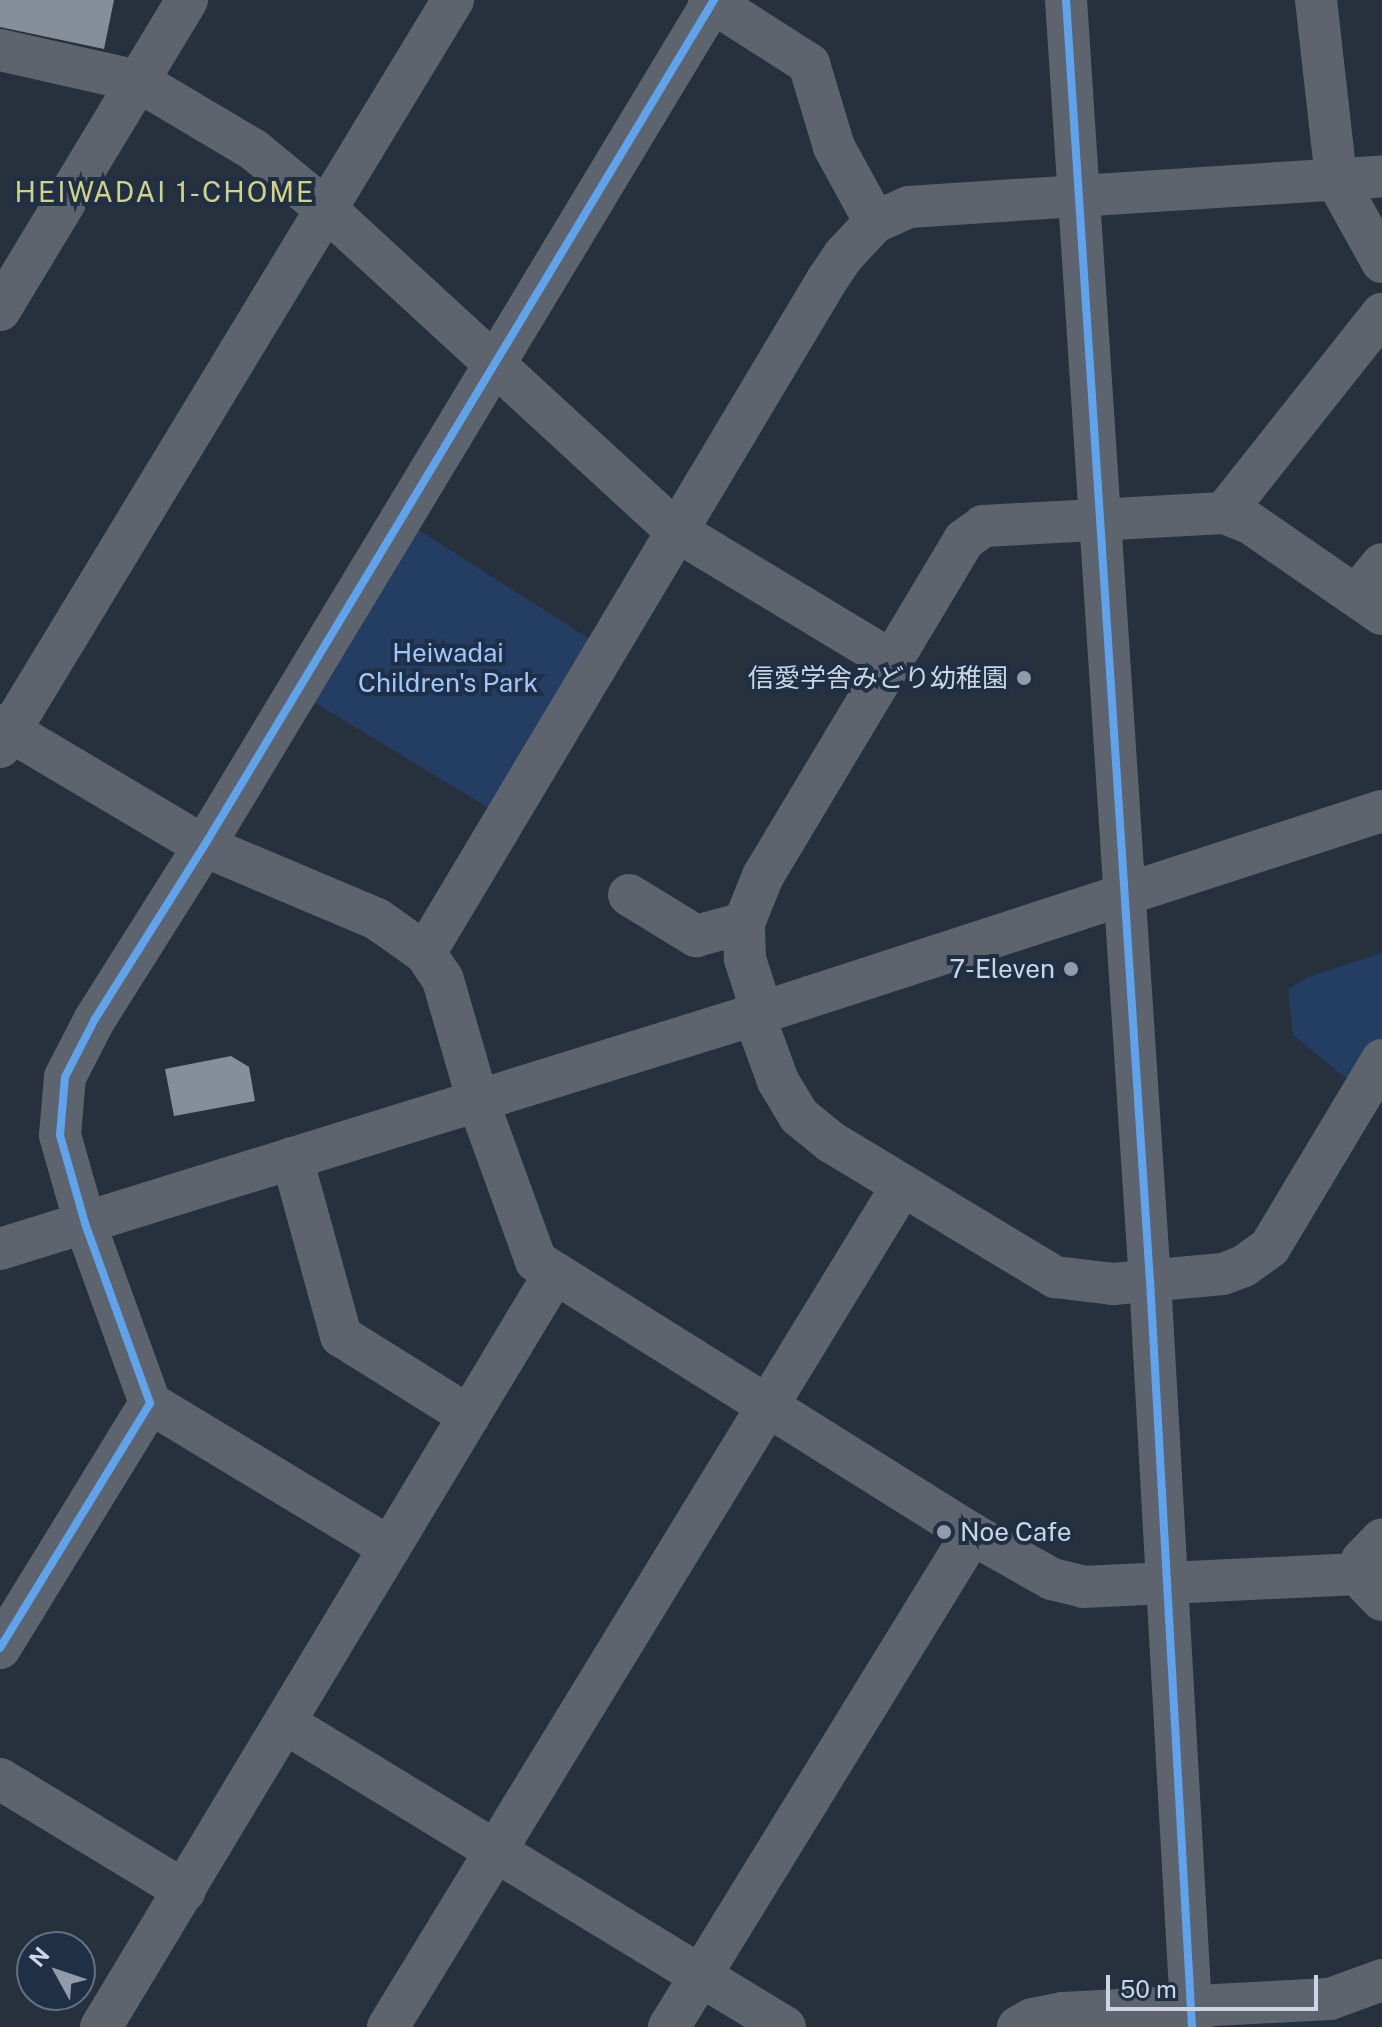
<!DOCTYPE html>
<meta charset="utf-8">
<style>
body{margin:0}
#map{position:relative;width:1382px;height:2027px;overflow:hidden;background:#27303d;font-family:"Public Sans","Noto Sans JP",sans-serif}
div>[style]{position:absolute}
.green>*{inset:0;background:#243d63}
.building>*{inset:0;background:#868e99}
.minor>*{height:42px;margin:-21px;padding:0 21px;transform-origin:21px;border-radius:21px;background:#5d646d}
.cycleway>*{height:8px;margin:-4px;padding:0 4px;transform-origin:4px;border-radius:4px;background:#60a3ed}
.dots>*{width:22px;height:22px;translate:-50% -50%;box-sizing:border-box;border:4px solid #1f2f45;border-radius:50%}
span{translate:-50% -50%;white-space:nowrap;text-align:center;line-height:1.15;-webkit-text-stroke:8px #1f2f45;paint-order:stroke}
.park-label{font-size:26px;color:#9fc6fe}
.poi-label{font-size:26px;color:#cbd5e3}
.right{translate:-100% -50%;text-align:right}
.left{translate:0 -50%;text-align:left}
.neighbourhood-label{font-size:28px;color:#d3d284;letter-spacing:2px}
.north{position:absolute;left:16px;top:1931px;width:80px;height:80px;box-sizing:border-box;background:#1f2f45;border:2px solid #647184;border-radius:50%;rotate:310deg;font-size:22px;font-weight:700;line-height:32px;text-align:center;color:#cbd5e3}
.north::after{content:'';display:block;margin:auto;width:28px;height:36px;background:#929ba9;clip-path:polygon(50% 0,100% 100%,50% 72%,0 100%)}
.scale{position:absolute;left:1106px;top:1975px;width:212px;height:36px;box-sizing:border-box;border:4px solid #cbd5e3;border-top:0;padding-left:10px;font-size:24px;line-height:28px;white-space:nowrap;color:#cbd5e3;-webkit-text-stroke:6px #1f2f45;paint-order:stroke}
</style>
<div id="map">
<div class="green">
<i style="clip-path:polygon(417px 529px,593px 641px,492px 810px,309px 699px)"></i>
<i style="clip-path:polygon(1382px 953px,1382px 1046px,1357px 1087px,1293px 1035px,1288px 989px,1308px 977px)"></i>
</div>
<div class="building">
<i style="clip-path:polygon(0 0,114px 0,104px 49px,0 27px)"></i>
<i style="clip-path:polygon(231px 1056px,249px 1067px,255px 1101px,174px 1116px,165px 1069px)"></i>
</div>
<div class="minor">
<i style="left:709px;top:0;width:119px;rotate:32.6deg"></i>
<i style="left:809px;top:64px;width:87px;rotate:73.2deg"></i>
<i style="left:834px;top:147px;width:85px;rotate:61.3deg"></i>
<i style="left:1066px;top:0;width:1283px;rotate:86.25deg"></i>
<i style="left:1150px;top:1280px;width:748px;rotate:86.78deg"></i>
<i style="left:1316px;top:0;width:180px;rotate:83.6deg"></i>
<i style="left:1336px;top:179px;width:95px;rotate:61deg"></i>
<i style="left:0;top:50px;width:141px;rotate:12.7deg"></i>
<i style="left:138px;top:81px;width:135px;rotate:30.7deg"></i>
<i style="left:254px;top:150px;width:94px;rotate:39.4deg"></i>
<i style="left:327px;top:210px;width:473px;rotate:42.6deg"></i>
<i style="left:675px;top:530px;width:253px;rotate:31.1deg"></i>
<i style="left:0;top:310px;width:362px;rotate:-58.9deg"></i>
<i style="left:1224px;top:513px;width:254px;rotate:-51.6deg"></i>
<i style="left:1356px;top:596px;width:41px;rotate:-50.9deg"></i>
<i style="left:0;top:725px;width:237px;rotate:30.7deg"></i>
<i style="left:204px;top:846px;width:188px;rotate:22.9deg"></i>
<i style="left:377px;top:919px;width:59px;rotate:35.3deg"></i>
<i style="left:425px;top:953px;width:32px;rotate:56deg"></i>
<i style="left:443px;top:980px;width:126px;rotate:73.9deg"></i>
<i style="left:478px;top:1101px;width:170px;rotate:70.1deg"></i>
<i style="left:536px;top:1261px;width:514px;rotate:32.05deg"></i>
<i style="left:972px;top:1534px;width:92px;rotate:29.4deg"></i>
<i style="left:1052px;top:1579px;width:32px;rotate:14deg"></i>
<i style="left:1083px;top:1587px;width:274px;rotate:-2.7deg"></i>
<i style="left:1357px;top:1574px;width:36px;rotate:46deg"></i>
<i style="left:0;top:747px;width:874px;rotate:-58.77deg"></i>
<i style="left:629px;top:895px;width:79px;rotate:31.5deg"></i>
<i style="left:696px;top:936px;width:50px;rotate:-15.2deg"></i>
<i style="left:425px;top:953px;width:784px;rotate:-59.15deg"></i>
<i style="left:827px;top:280px;width:30px;rotate:-56deg"></i>
<i style="left:844px;top:255px;width:45px;rotate:-46.8deg"></i>
<i style="left:875px;top:222px;width:36px;rotate:-24deg"></i>
<i style="left:908px;top:207px;width:475px;rotate:-3.7deg"></i>
<i style="left:762px;top:1012px;width:56px;rotate:-107.8deg"></i>
<i style="left:745px;top:959px;width:36px;rotate:-92deg"></i>
<i style="left:744px;top:923px;width:51px;rotate:-68deg"></i>
<i style="left:763px;top:876px;width:392px;rotate:-59.1deg"></i>
<i style="left:964px;top:540px;width:24px;rotate:-36deg"></i>
<i style="left:983px;top:526px;width:241px;rotate:-3.1deg"></i>
<i style="left:1224px;top:513px;width:28px;rotate:21deg"></i>
<i style="left:1250px;top:523px;width:160px;rotate:34.6deg"></i>
<i style="left:754px;top:1015px;width:70px;rotate:70deg"></i>
<i style="left:778px;top:1081px;width:41px;rotate:59deg"></i>
<i style="left:799px;top:1116px;width:41px;rotate:39.1deg"></i>
<i style="left:831px;top:1142px;width:262px;rotate:31.1deg"></i>
<i style="left:1055px;top:1277px;width:58px;rotate:6.9deg"></i>
<i style="left:1113px;top:1284px;width:110px;rotate:-5.2deg"></i>
<i style="left:1223px;top:1274px;width:22px;rotate:-21deg"></i>
<i style="left:1244px;top:1266px;width:32px;rotate:-36deg"></i>
<i style="left:1270px;top:1247px;width:218px;rotate:-59.1deg"></i>
<i style="left:292px;top:1158px;width:185px;rotate:74.6deg"></i>
<i style="left:341px;top:1336px;width:151px;rotate:32deg"></i>
<i style="left:0;top:1249px;width:789px;rotate:-17.24deg"></i>
<i style="left:754px;top:1015px;width:660px;rotate:-18deg"></i>
<i style="left:150px;top:1403px;width:280px;rotate:31.1deg"></i>
<i style="left:1357px;top:1574px;width:15px;rotate:-70deg"></i>
<i style="left:1362px;top:1560px;width:29px;rotate:-46deg"></i>
<i style="left:0;top:1648px;width:287px;rotate:-58.5deg"></i>
<i style="left:150px;top:1403px;width:191px;rotate:-109.9deg"></i>
<i style="left:85px;top:1223px;width:91px;rotate:-105.9deg"></i>
<i style="left:60px;top:1135px;width:58px;rotate:-85.1deg"></i>
<i style="left:65px;top:1077px;width:65px;rotate:-62.7deg"></i>
<i style="left:95px;top:1019px;width:204px;rotate:-57.8deg"></i>
<i style="left:204px;top:846px;width:988px;rotate:-58.92deg"></i>
<i style="left:285px;top:1723px;width:585px;rotate:31.3deg"></i>
<i style="left:0;top:1779px;width:216px;rotate:31.2deg"></i>
<i style="left:101px;top:2027px;width:880px;rotate:-58.95deg"></i>
<i style="left:388px;top:2027px;width:986px;rotate:-58.57deg"></i>
<i style="left:669px;top:2027px;width:579px;rotate:-58.42deg"></i>
<i style="left:1018px;top:2027px;width:16px;rotate:-30deg"></i>
<i style="left:1032px;top:2019px;width:32px;rotate:-11deg"></i>
<i style="left:1063px;top:2013px;width:267px;rotate:-3deg"></i>
<i style="left:1330px;top:1999px;width:55px;rotate:-20.1deg"></i>
</div>
<div class="cycleway">
<i style="left:1066px;top:0;width:1283px;rotate:86.25deg"></i>
<i style="left:1150px;top:1280px;width:748px;rotate:86.78deg"></i>
<i style="left:0;top:1648px;width:287px;rotate:-58.5deg"></i>
<i style="left:150px;top:1403px;width:191px;rotate:-109.9deg"></i>
<i style="left:85px;top:1223px;width:91px;rotate:-105.9deg"></i>
<i style="left:60px;top:1135px;width:58px;rotate:-85.1deg"></i>
<i style="left:65px;top:1077px;width:65px;rotate:-62.7deg"></i>
<i style="left:95px;top:1019px;width:204px;rotate:-57.8deg"></i>
<i style="left:204px;top:846px;width:988px;rotate:-58.92deg"></i>
</div>
<div class="dots">
<i style="left:1024px;top:678px;background:#929ba9"></i>
<i style="left:1071px;top:969px;background:#929ba9"></i>
<i style="left:944px;top:1532px;background:#929ba9"></i>
</div>
<div class="park-label">
<span style="left:448px;top:668px">Heiwadai<br>Children's Park</span>
</div>
<div class="poi-label">
<span class="right" style="left:1008px;top:678px">信愛学舎みどり幼稚園</span>
<span class="right" style="left:1055px;top:969px">7-Eleven</span>
<span class="left" style="left:960px;top:1532px">Noe Cafe</span>
</div>
<div class="neighbourhood-label">
<span style="left:165px;top:192px">HEIWADAI 1-CHOME</span>
</div>
<div class="north">N</div>
<div class="scale">50 m</div>
</div>
